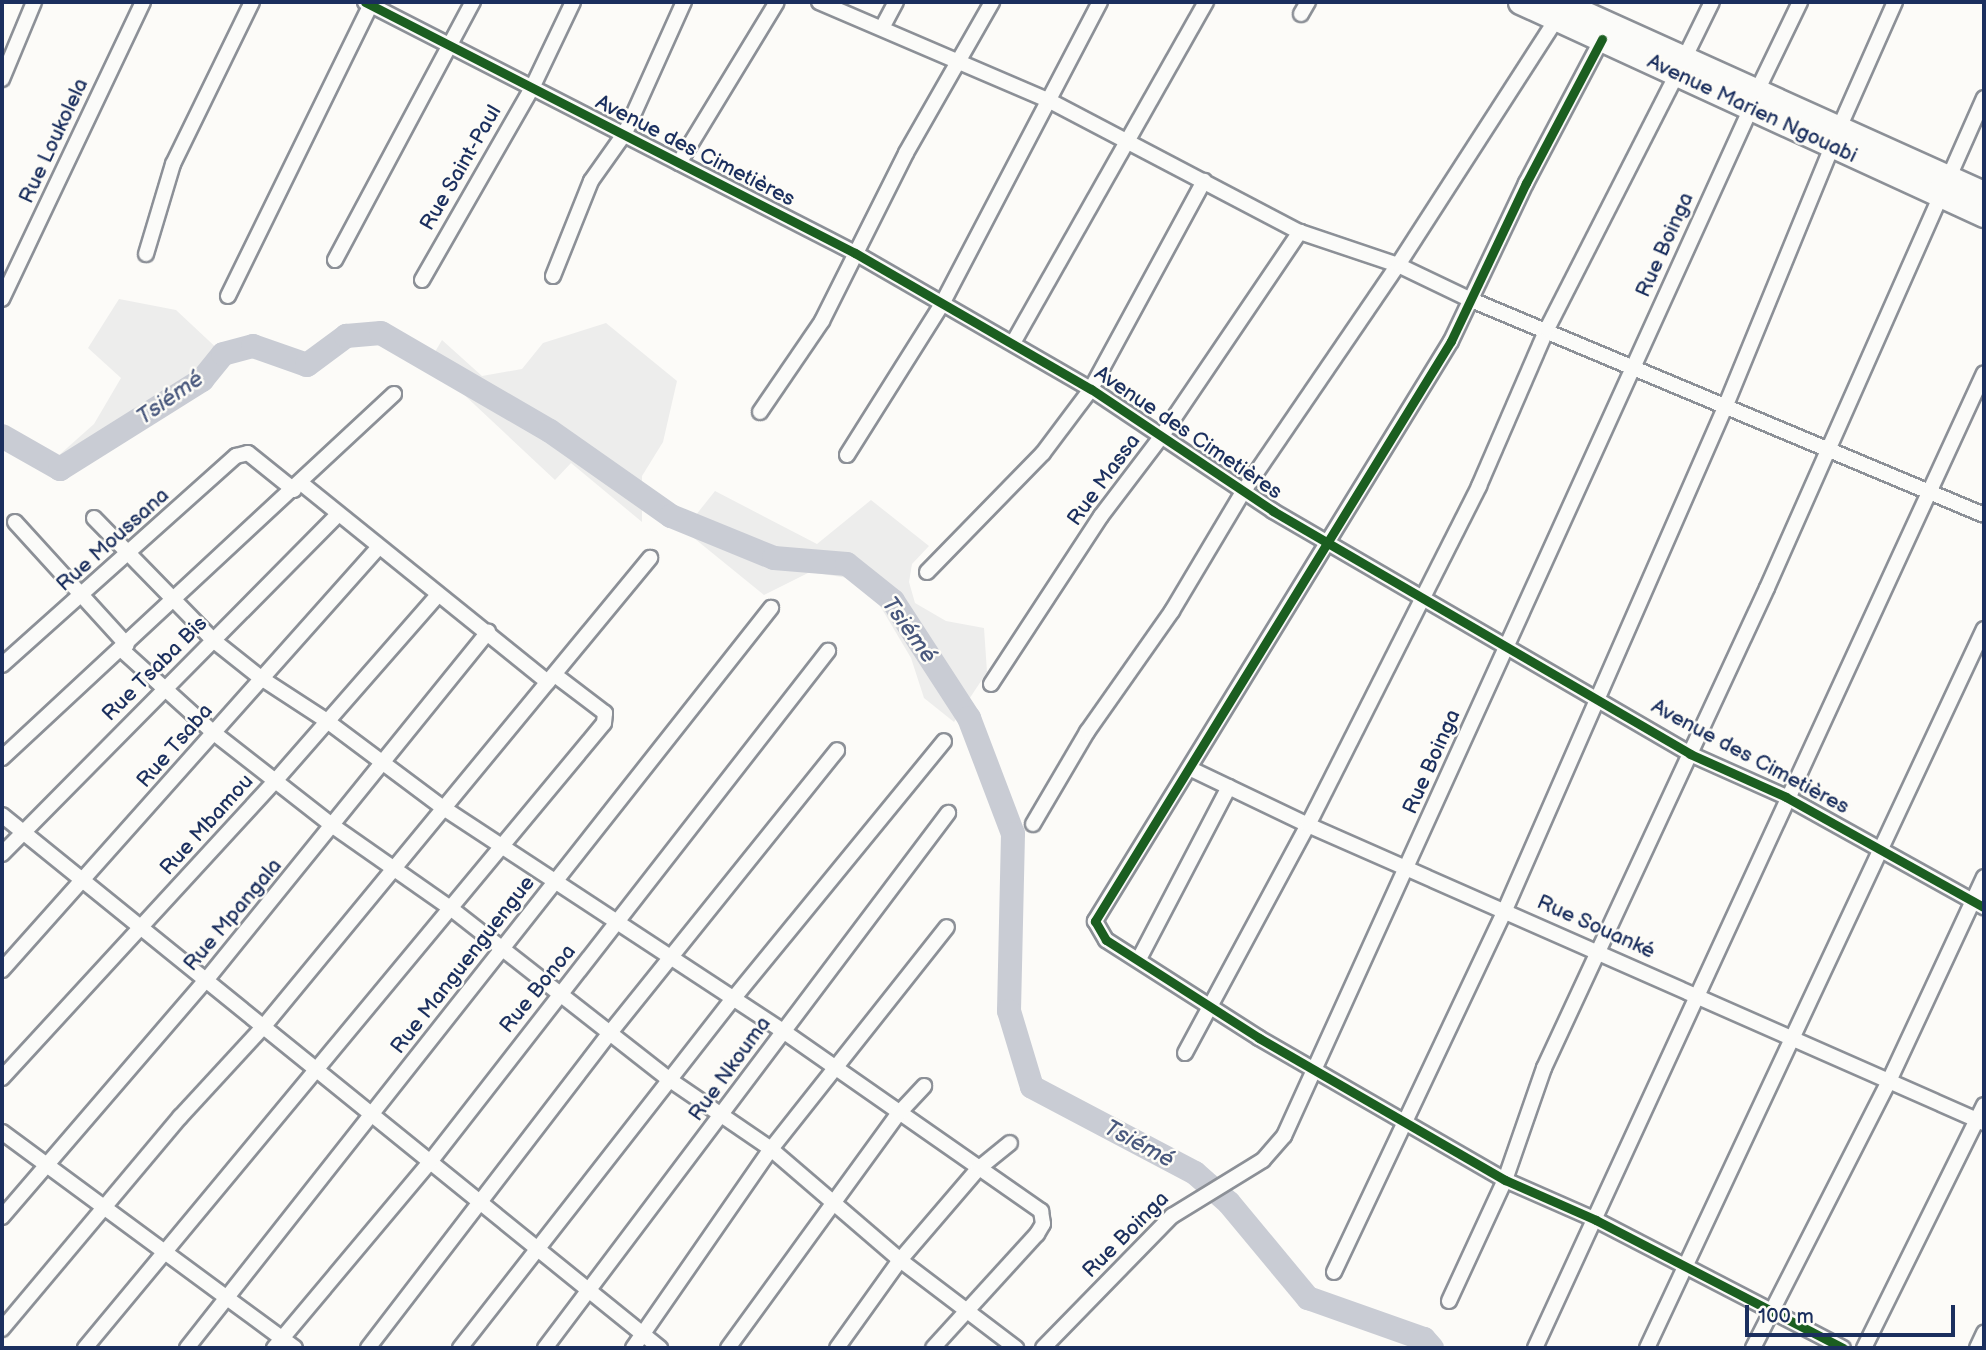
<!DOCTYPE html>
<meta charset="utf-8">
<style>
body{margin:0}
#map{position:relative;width:1986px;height:1350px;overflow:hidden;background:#fcfbf8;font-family:"Balsamiq Sans",sans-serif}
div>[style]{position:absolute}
.green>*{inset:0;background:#ededec}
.river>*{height:24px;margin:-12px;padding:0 12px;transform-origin:12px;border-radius:12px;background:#c9ccd4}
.roads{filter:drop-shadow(2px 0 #8c9097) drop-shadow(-2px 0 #8c9097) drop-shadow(0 2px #8c9097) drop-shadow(0 -2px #8c9097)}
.minor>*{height:14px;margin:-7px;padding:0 7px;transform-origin:7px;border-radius:7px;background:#fbfbf9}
.primary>*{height:23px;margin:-11.5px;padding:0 11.5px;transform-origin:11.5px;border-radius:11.5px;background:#fbfbf9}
.cycleway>*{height:9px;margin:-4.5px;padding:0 4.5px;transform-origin:4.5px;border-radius:4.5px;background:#1b5e20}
span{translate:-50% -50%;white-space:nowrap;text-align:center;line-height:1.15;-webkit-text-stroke:5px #fdfcf7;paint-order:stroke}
.street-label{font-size:21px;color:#1b2f5e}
.water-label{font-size:23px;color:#49587d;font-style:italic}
.frame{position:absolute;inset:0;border:4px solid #1b2f5e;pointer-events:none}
.scale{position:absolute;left:1745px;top:1305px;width:210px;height:32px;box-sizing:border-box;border:4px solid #1b2f5e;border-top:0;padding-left:9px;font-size:21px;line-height:24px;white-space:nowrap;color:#1b2f5e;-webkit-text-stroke:5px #fdfcf7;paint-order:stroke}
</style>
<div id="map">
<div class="green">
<i style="clip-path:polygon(119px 299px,176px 310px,223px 354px,82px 467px,58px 456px,94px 424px,121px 378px,88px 348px)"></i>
<i style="clip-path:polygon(606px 323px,677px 381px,663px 442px,642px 476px,642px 522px,571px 463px,555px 480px,429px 362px,442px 340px,482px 376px,522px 369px,543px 343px)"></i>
<i style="clip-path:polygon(715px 491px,817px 544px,871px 500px,929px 546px,912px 564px,909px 582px,915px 603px,946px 621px,984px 628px,987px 672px,954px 722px,924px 698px,911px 658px,879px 604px,848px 578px,810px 572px,764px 595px,684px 530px)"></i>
</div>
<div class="river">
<i style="left:2px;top:436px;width:67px;rotate:29.6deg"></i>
<i style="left:60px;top:469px;width:168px;rotate:-32.1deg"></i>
<i style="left:202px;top:380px;width:33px;rotate:-51deg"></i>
<i style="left:223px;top:354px;width:31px;rotate:-15deg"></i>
<i style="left:253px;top:346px;width:57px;rotate:19.4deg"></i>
<i style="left:307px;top:365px;width:49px;rotate:-36.6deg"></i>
<i style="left:346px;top:336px;width:35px;rotate:-5deg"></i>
<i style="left:381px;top:333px;width:195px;rotate:30.1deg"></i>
<i style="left:550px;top:431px;width:148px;rotate:35.1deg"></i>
<i style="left:671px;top:516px;width:111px;rotate:22.2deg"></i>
<i style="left:774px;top:558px;width:73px;rotate:4.7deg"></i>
<i style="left:847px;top:564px;width:59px;rotate:38.8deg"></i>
<i style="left:893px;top:601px;width:140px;rotate:57deg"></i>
<i style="left:969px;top:718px;width:124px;rotate:69.2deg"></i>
<i style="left:1013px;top:834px;width:177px;rotate:91.3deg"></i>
<i style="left:1009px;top:1011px;width:79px;rotate:73.2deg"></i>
<i style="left:1032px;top:1087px;width:184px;rotate:27.8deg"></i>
<i style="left:1195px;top:1173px;width:45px;rotate:41.4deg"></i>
<i style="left:1229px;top:1203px;width:124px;rotate:50.3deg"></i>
<i style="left:1308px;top:1298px;width:123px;rotate:19.5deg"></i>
<i style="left:1424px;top:1339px;width:12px;rotate:48deg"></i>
</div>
<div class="roads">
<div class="minor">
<i style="left:365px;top:2px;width:551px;rotate:27.12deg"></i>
<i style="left:855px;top:253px;width:272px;rotate:30deg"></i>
<i style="left:1091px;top:389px;width:219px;rotate:33.8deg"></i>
<i style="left:1273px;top:511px;width:483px;rotate:30.2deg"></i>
<i style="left:1690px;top:754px;width:105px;rotate:24.1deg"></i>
<i style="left:1786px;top:797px;width:227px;rotate:29.1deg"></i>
<i style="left:819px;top:2px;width:251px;rotate:23.2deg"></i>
<i style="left:1050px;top:101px;width:282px;rotate:27.7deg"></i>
<i style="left:1300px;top:232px;width:103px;rotate:18.6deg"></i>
<i style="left:1398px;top:265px;width:79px;rotate:25.6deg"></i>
<i style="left:1469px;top:299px;width:558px;rotate:22.75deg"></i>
<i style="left:1301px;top:14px;width:14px;rotate:-60deg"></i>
<i style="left:882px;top:28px;width:30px;rotate:-62deg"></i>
<i style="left:1602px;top:39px;width:163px;rotate:117.8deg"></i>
<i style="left:1526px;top:183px;width:175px;rotate:115.4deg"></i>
<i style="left:1451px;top:341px;width:681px;rotate:121.54deg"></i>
<i style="left:1095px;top:921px;width:22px;rotate:60deg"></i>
<i style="left:1106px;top:940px;width:182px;rotate:32.6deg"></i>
<i style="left:1259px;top:1038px;width:284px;rotate:30deg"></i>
<i style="left:1505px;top:1180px;width:99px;rotate:23.7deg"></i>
<i style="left:1596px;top:1220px;width:278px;rotate:27.4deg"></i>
<i style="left:1686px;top:55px;width:59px;rotate:-63.9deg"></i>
<i style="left:2px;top:79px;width:83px;rotate:-67.4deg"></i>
<i style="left:1758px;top:89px;width:97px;rotate:-64.2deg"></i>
<i style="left:1840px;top:126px;width:136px;rotate:-66.1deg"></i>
<i style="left:679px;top:163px;width:188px;rotate:-58.7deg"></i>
<i style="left:146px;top:254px;width:94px;rotate:-73.3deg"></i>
<i style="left:173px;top:164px;width:180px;rotate:-64deg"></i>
<i style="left:335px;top:260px;width:293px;rotate:-61.9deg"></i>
<i style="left:553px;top:276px;width:102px;rotate:-68.2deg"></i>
<i style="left:591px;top:181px;width:59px;rotate:-54.7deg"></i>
<i style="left:625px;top:133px;width:144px;rotate:-65.8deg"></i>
<i style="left:422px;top:280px;width:221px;rotate:-60.2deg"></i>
<i style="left:532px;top:88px;width:95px;rotate:-64.5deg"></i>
<i style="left:228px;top:296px;width:327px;rotate:-63.9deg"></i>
<i style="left:2px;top:299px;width:329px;rotate:-64.6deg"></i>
<i style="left:1013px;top:343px;width:392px;rotate:-60.5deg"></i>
<i style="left:760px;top:412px;width:110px;rotate:-55.7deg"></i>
<i style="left:822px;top:321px;width:188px;rotate:-63.4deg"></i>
<i style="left:906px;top:153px;width:174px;rotate:-60.3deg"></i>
<i style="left:847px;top:455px;width:176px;rotate:-57.8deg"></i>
<i style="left:941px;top:306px;width:343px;rotate:-62.4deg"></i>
<i style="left:301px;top:483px;width:317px;rotate:38.9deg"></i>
<i style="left:94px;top:518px;width:170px;rotate:45.7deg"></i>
<i style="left:213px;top:640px;width:61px;rotate:38.4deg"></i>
<i style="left:261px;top:678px;width:79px;rotate:33.1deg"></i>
<i style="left:327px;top:721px;width:144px;rotate:36.8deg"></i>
<i style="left:442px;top:807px;width:408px;rotate:33.3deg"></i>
<i style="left:783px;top:1031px;width:315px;rotate:34.9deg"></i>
<i style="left:1041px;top:1211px;width:13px;rotate:81deg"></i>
<i style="left:1043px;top:1224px;width:12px;rotate:121deg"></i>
<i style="left:1037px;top:1234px;width:154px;rotate:132.4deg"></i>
<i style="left:15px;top:522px;width:166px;rotate:47.7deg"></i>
<i style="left:927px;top:572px;width:166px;rotate:-45.7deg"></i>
<i style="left:1043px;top:453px;width:80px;rotate:-53.1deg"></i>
<i style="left:1091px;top:389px;width:237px;rotate:-61.5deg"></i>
<i style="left:122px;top:650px;width:124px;rotate:42.1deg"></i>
<i style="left:214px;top:733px;width:151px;rotate:38deg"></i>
<i style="left:333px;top:826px;width:146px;rotate:35deg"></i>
<i style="left:453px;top:910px;width:276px;rotate:38.1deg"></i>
<i style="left:670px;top:1080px;width:122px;rotate:34.3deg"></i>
<i style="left:771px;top:1149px;width:170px;rotate:40.7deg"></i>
<i style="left:900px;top:1260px;width:146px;rotate:37.2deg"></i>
<i style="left:2px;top:665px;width:314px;rotate:-41.8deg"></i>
<i style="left:236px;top:456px;width:12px;rotate:-14deg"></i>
<i style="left:248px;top:453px;width:59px;rotate:38.8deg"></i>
<i style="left:991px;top:684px;width:201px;rotate:-56.8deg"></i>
<i style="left:1101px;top:516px;width:99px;rotate:-52.8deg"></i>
<i style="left:1161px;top:437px;width:248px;rotate:-55.9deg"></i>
<i style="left:2px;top:758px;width:535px;rotate:-42.88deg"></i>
<i style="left:1191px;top:769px;width:130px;rotate:25.6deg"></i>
<i style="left:1308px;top:825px;width:739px;rotate:23.79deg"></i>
<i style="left:2px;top:815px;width:847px;rotate:39.01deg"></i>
<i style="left:1033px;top:824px;width:107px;rotate:-59.6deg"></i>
<i style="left:1087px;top:732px;width:148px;rotate:-54.9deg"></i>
<i style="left:1172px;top:611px;width:139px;rotate:-59.2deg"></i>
<i style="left:1243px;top:492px;width:275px;rotate:-55.7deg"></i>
<i style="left:1398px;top:265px;width:299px;rotate:-57.2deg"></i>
<i style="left:2px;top:854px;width:478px;rotate:-45.3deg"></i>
<i style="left:1139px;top:959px;width:194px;rotate:-62.4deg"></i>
<i style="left:2px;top:970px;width:565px;rotate:-48.3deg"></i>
<i style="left:1185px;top:1053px;width:259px;rotate:-61.7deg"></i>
<i style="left:1308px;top:825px;width:380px;rotate:-63.2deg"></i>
<i style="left:1479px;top:486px;width:171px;rotate:-66.6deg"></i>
<i style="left:1547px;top:329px;width:286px;rotate:-63deg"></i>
<i style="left:2px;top:1078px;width:405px;rotate:-47.4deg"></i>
<i style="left:276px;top:780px;width:246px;rotate:-48.8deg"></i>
<i style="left:2px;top:1132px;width:364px;rotate:36.4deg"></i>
<i style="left:2px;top:1217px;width:314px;rotate:-49.3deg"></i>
<i style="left:207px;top:979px;width:447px;rotate:-51deg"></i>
<i style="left:1334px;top:1272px;width:400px;rotate:-64.7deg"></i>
<i style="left:1505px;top:910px;width:551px;rotate:-66.36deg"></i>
<i style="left:1726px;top:405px;width:279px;rotate:-67.7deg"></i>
<i style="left:1449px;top:1301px;width:133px;rotate:-65.2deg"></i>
<i style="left:1505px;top:1180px;width:119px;rotate:-70.8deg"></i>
<i style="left:1544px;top:1068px;width:529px;rotate:-65.08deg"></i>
<i style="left:1767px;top:588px;width:536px;rotate:-66.11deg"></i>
<i style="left:2px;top:1329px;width:277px;rotate:-50deg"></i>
<i style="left:180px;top:1117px;width:124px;rotate:-47.3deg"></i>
<i style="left:264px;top:1026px;width:607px;rotate:-50.48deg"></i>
<i style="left:85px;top:1348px;width:812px;rotate:-50.29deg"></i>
<i style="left:604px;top:723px;width:10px;rotate:-84deg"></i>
<i style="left:605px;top:713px;width:63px;rotate:-142.8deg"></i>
<i style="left:187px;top:1348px;width:943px;rotate:-51.72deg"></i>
<i style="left:274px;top:1348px;width:243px;rotate:-50deg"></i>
<i style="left:430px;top:1162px;width:648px;rotate:-52.09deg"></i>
<i style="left:368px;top:1348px;width:396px;rotate:-52.5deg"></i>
<i style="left:609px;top:1034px;width:364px;rotate:-51.2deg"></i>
<i style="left:460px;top:1348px;width:443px;rotate:-52deg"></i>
<i style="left:733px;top:999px;width:333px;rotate:-50.7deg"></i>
<i style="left:545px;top:1348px;width:670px;rotate:-53.01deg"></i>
<i style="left:633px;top:1348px;width:242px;rotate:-55.3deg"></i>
<i style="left:771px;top:1149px;width:283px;rotate:-51.6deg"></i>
<i style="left:728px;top:1348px;width:291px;rotate:-54deg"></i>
<i style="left:899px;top:1113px;width:37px;rotate:-47deg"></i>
<i style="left:837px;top:1348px;width:108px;rotate:-54.4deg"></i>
<i style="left:900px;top:1260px;width:120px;rotate:-49.4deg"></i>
<i style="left:978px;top:1169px;width:41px;rotate:-39.1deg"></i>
<i style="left:1043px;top:1348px;width:185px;rotate:-45.7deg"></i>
<i style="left:1172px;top:1216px;width:107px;rotate:-31.6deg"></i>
<i style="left:1263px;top:1160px;width:32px;rotate:-49deg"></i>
<i style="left:1284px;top:1136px;width:1129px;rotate:-65.57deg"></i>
<i style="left:1535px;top:1348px;width:1073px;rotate:-65.27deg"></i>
<i style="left:1647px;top:1348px;width:794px;rotate:-64.89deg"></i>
<i style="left:1753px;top:1348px;width:300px;rotate:-63deg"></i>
<i style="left:1889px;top:1081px;width:225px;rotate:-65deg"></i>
<i style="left:1864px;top:1348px;width:271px;rotate:-63.7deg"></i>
<i style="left:1977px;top:1348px;width:17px;rotate:-65deg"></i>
</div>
<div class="primary">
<i style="left:1520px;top:2px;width:511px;rotate:24.66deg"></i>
<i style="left:1560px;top:2px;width:465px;rotate:24.3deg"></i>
</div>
</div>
<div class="cycleway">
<i style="left:365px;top:2px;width:551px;rotate:27.12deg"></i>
<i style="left:855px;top:253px;width:272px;rotate:30deg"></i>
<i style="left:1091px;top:389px;width:219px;rotate:33.8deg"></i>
<i style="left:1273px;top:511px;width:483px;rotate:30.2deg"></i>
<i style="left:1690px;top:754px;width:105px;rotate:24.1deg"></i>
<i style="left:1786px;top:797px;width:227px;rotate:29.1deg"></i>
<i style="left:1602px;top:39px;width:163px;rotate:117.8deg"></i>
<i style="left:1526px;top:183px;width:175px;rotate:115.4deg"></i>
<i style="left:1451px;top:341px;width:681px;rotate:121.54deg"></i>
<i style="left:1095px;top:921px;width:22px;rotate:60deg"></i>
<i style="left:1106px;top:940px;width:182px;rotate:32.6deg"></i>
<i style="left:1259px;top:1038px;width:284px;rotate:30deg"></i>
<i style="left:1505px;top:1180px;width:99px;rotate:23.7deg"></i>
<i style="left:1596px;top:1220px;width:278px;rotate:27.4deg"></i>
</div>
<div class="street-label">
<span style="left:1752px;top:109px;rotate:25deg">Avenue Marien Ngouabi</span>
<span style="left:54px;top:141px;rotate:-65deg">Rue Loukolela</span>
<span style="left:695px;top:151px;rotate:27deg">Avenue des Cimetières</span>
<span style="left:461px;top:168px;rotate:-60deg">Rue Saint-Paul</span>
<span style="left:1665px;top:245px;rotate:-66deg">Rue Boinga</span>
<span style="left:1188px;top:433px;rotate:34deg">Avenue des Cimetières</span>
<span style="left:1104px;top:480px;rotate:-54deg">Rue Massa</span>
<span style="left:113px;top:540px;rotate:-42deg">Rue Moussana</span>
<span style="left:155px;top:669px;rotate:-45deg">Rue Tsaba Bis</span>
<span style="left:175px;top:746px;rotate:-49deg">Rue Tsaba</span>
<span style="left:1750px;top:757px;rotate:28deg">Avenue des Cimetières</span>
<span style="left:1432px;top:762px;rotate:-66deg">Rue Boinga</span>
<span style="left:207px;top:825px;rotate:-48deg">Rue Mbamou</span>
<span style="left:233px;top:915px;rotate:-50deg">Rue Mpangala</span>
<span style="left:1596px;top:927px;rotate:24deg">Rue Souanké</span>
<span style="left:463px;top:965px;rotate:-52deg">Rue Manguenguengue</span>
<span style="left:538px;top:989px;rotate:-51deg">Rue Bonoa</span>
<span style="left:730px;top:1069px;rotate:-54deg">Rue Nkouma</span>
<span style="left:1126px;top:1235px;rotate:-45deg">Rue Boinga</span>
</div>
<div class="water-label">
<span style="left:170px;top:398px;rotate:-35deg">Tsiémé</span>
<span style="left:909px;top:630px;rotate:54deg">Tsiémé</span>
<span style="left:1139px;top:1144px;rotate:28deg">Tsiémé</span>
</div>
<div class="frame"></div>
<div class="scale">100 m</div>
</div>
